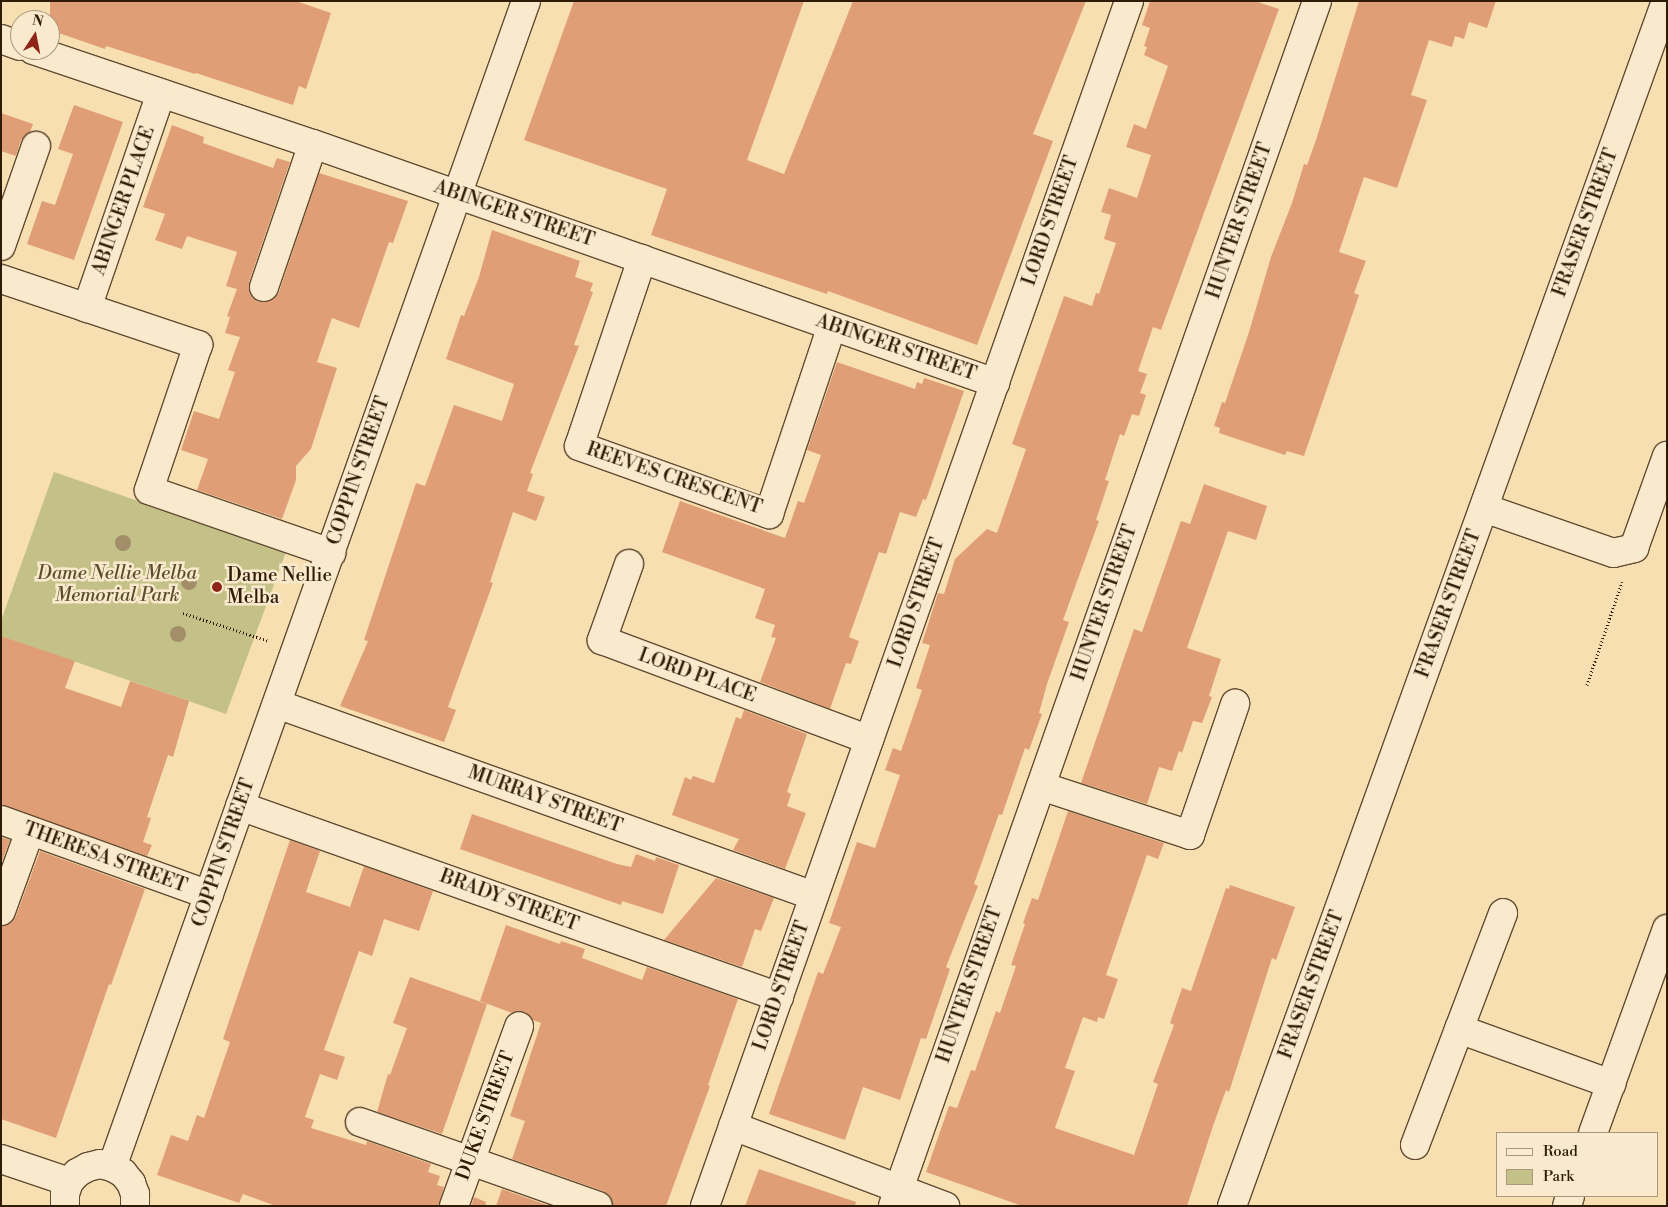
<!DOCTYPE html>
<style>
body{margin:0}
#map{position:relative;width:1668px;height:1207px;overflow:hidden;background:#f8dfb2;font-family:"Libre Bodoni",serif}
div>[style]{position:absolute}
.green>*{inset:0;background:#c3c088}
.building>*{inset:0;background:#e09e76}
.path>*{height:3px;margin-top:-1.5px;transform-origin:0;background:repeating-linear-gradient(90deg,#301b07 0 1px,transparent 0 3.5px)}
.roads{filter:drop-shadow(1px 0 #624c32) drop-shadow(-1px 0 #624c32) drop-shadow(0 1px #624c32) drop-shadow(0 -1px #624c32)}
.minor>*{height:28px;margin:-14px;padding:0 14px;transform-origin:14px;border-radius:14px;background:#faeacd}
.trees>*{width:16px;height:16px;margin:-8px;border-radius:50%;background:#a28f69}
.dots>*{width:14px;height:14px;translate:-50% -50%;box-sizing:border-box;border:2px solid #faeacd;border-radius:50%}
span{translate:-50% -50%;white-space:nowrap;text-align:center;line-height:1.15;-webkit-text-stroke:5px #faeacd;paint-order:stroke}
.street-label{font-size:19px;color:#301b07}
.park-label{font-size:19px;color:#5c4d2e;font-style:italic}
.poi-label{font-size:19px;color:#301b07}
.left{translate:0 -50%;text-align:left}
.frame{position:absolute;inset:0;border:2px solid #301b07;pointer-events:none}
.legend{position:absolute;left:1496px;top:1132px;width:162px;height:65px;box-sizing:border-box;background:#faeacd;border:1px solid #a9977e;margin:0;padding:6px 9px;list-style:none;font-size:15px;color:#301b07}
.legend li{display:flex;align-items:center;gap:10px;height:25px}
.legend b{width:25px;border:1px solid #a9977e}
.north{position:absolute;left:10px;top:10px;width:50px;height:50px;box-sizing:border-box;background:#faeacd;border:1px solid #a9977e;border-radius:50%;rotate:11deg;font-size:14px;font-weight:700;line-height:20px;text-align:center;color:#301b07}
.north::after{content:'';display:block;margin:auto;width:18px;height:22px;background:#8f2418;clip-path:polygon(50% 0,100% 100%,50% 72%,0 100%)}
</style>
<div id="map">
<div class="green">
<i style="clip-path:polygon(54px 472px,286px 552px,226px 714px,1px 636px,1px 621px)"></i>
</div>
<div class="building">
<i style="clip-path:polygon(50px 1px,296px 1px,331px 13px,306px 89px,299px 86px,293px 105px,196px 73px,195px 74px,106px 46px,105px 49px,50px 30px)"></i>
<i style="clip-path:polygon(574px 1px,804px 1px,747px 160px,784px 174px,853px 1px,1086px 1px,1033px 134px,1053px 141px,977px 345px,828px 291px,827px 294px,651px 235px,667px 189px,524px 140px)"></i>
<i style="clip-path:polygon(1150px 1px,1255px 1px,1279px 9px,1161px 330px,1153px 327px,1138px 371px,1147px 374px,1140px 393px,1146px 395px,1139px 416px,1132px 414px,1124px 436px,1120px 434px,1105px 480px,1109px 481px,1096px 520px,1099px 521px,1063px 620px,1069px 622px,1047px 684px,1039px 713px,1042px 714px,1029px 750px,1025px 748px,1002px 815px,999px 814px,974px 884px,978px 886px,946px 967px,950px 969px,926px 1039px,921px 1038px,900px 1100px,863px 1087px,845px 1140px,769px 1114px,818px 972px,823px 974px,841px 927px,829px 923px,857px 842px,875px 848px,900px 775px,885px 770px,893px 748px,901px 751px,922px 690px,916px 688px,930px 645px,922px 643px,938px 593px,944px 594px,955px 559px,987px 529px,997px 533px,1026px 449px,1012px 444px,1064px 296px,1092px 306px,1096px 293px,1099px 294px,1116px 243px,1104px 239px,1111px 215px,1101px 212px,1109px 188px,1137px 198px,1151px 155px,1126px 147px,1134px 124px,1146px 129px,1168px 66px,1144px 55px,1147px 47px,1144px 46px,1150px 28px,1142px 25px)"></i>
<i style="clip-path:polygon(1359px 1px,1496px 1px,1487px 28px,1469px 22px,1464px 39px,1455px 36px,1452px 47px,1429px 40px,1411px 95px,1427px 100px,1397px 188px,1364px 177px,1339px 252px,1366px 261px,1354px 293px,1359px 295px,1304px 456px,1287px 451px,1285px 455px,1219px 433px,1220px 428px,1214px 426px,1222px 402px,1225px 403px,1249px 332px,1271px 257px,1292px 203px,1304px 164px,1307px 165px,1316px 140px)"></i>
<i style="clip-path:polygon(74px 105px,123px 122px,74px 260px,27px 244px,42px 201px,55px 205px,73px 154px,58px 149px)"></i>
<i style="clip-path:polygon(1px 113px,33px 124px,30px 132px,21px 140px,16px 156px,1px 151px)"></i>
<i style="clip-path:polygon(172px 125px,204px 137px,203px 143px,273px 168px,277px 158px,290px 162px,249px 282px,249px 290px,252px 297px,259px 302px,267px 302px,274px 299px,279px 292px,319px 173px,408px 201px,393px 243px,389px 242px,359px 328px,332px 318px,317px 362px,337px 368px,311px 449px,296px 466px,296px 480px,282px 519px,197px 490px,208px 459px,181px 450px,194px 411px,219px 419px,235px 372px,228px 370px,240px 337px,225px 333px,230px 317px,227px 316px,237px 289px,226px 286px,237px 252px,187px 236px,182px 249px,155px 240px,165px 214px,143px 207px)"></i>
<i style="clip-path:polygon(492px 230px,580px 261px,575px 277px,593px 283px,590px 291px,593px 292px,574px 345px,579px 346px,530px 473px,533px 474px,527px 491px,545px 497px,536px 521px,513px 512px,490px 582px,493px 583px,448px 707px,456px 710px,444px 742px,340px 706px,368px 641px,364px 640px,416px 483px,425px 486px,454px 405px,502px 421px,514px 384px,446px 359px,461px 315px,464px 316px,479px 277px)"></i>
<i style="clip-path:polygon(837px 362px,915px 389px,917px 382px,922px 384px,924px 378px,964px 391px,926px 500px,923px 499px,916px 517px,900px 512px,886px 554px,879px 552px,849px 637px,859px 641px,851px 664px,846px 663px,830px 709px,760px 682px,776px 638px,771px 637px,775px 625px,755px 618px,765px 589px,662px 552px,680px 501px,785px 538px,798px 501px,804px 503px,821px 455px,807px 450px)"></i>
<i style="clip-path:polygon(1204px 484px,1267px 506px,1256px 540px,1228px 531px,1187px 648px,1221px 659px,1209px 696px,1212px 697px,1202px 723px,1193px 721px,1182px 753px,1179px 751px,1172px 771px,1159px 767px,1147px 804px,1081px 783px,1134px 629px,1142px 632px,1181px 521px,1190px 524px)"></i>
<i style="clip-path:polygon(1px 636px,75px 661px,65px 688px,121px 707px,130px 681px,189px 701px,173px 757px,168px 755px,147px 817px,151px 818px,143px 842px,152px 845px,147px 856px,1px 805px)"></i>
<i style="clip-path:polygon(744px 710px,807px 734px,787px 792px,791px 794px,787px 806px,806px 813px,785px 869px,733px 850px,739px 839px,672px 815px,685px 777px,691px 780px,693px 776px,714px 783px,736px 717px,741px 719px)"></i>
<i style="clip-path:polygon(1068px 811px,1164px 843px,1158px 859px,1147px 855px,1106px 975px,1118px 979px,1104px 1019px,1098px 1017px,1097px 1022px,1083px 1017px,1065px 1068px,1075px 1071px,1055px 1128px,1134px 1155px,1158px 1084px,1153px 1082px,1174px 1025px,1170px 1023px,1182px 988px,1191px 991px,1226px 888px,1229px 889px,1230px 885px,1295px 907px,1276px 960px,1272px 958px,1229px 1092px,1226px 1090px,1213px 1126px,1187px 1206px,1022px 1206px,926px 1172px,949px 1106px,957px 1108px,971px 1070px,975px 1071px,996px 1011px,1000px 1013px,1016px 966px,1011px 965px,1025px 924px,1023px 923px,1032px 898px,1038px 900px)"></i>
<i style="clip-path:polygon(472px 814px,617px 864px,631px 867px,636px 854px,655px 861px,656px 857px,679px 865px,663px 914px,622px 901px,621px 905px,460px 849px)"></i>
<i style="clip-path:polygon(1px 837px,10px 840px,1px 864px)"></i>
<i style="clip-path:polygon(290px 840px,320px 851px,306px 892px,350px 907px,364px 866px,433px 891px,419px 931px,384px 919px,372px 956px,359px 951px,324px 1050px,345px 1057px,337px 1080px,320px 1074px,305px 1117px,314px 1120px,311px 1128px,366px 1145px,367px 1141px,431px 1164px,428px 1172px,440px 1176px,437px 1185px,444px 1187px,439px 1206px,276px 1206px,243px 1194px,239px 1203px,157px 1175px,171px 1135px,188px 1141px,197px 1115px,204px 1118px,230px 1042px,223px 1039px)"></i>
<i style="clip-path:polygon(40px 851px,145px 889px,111px 985px,109px 984px,56px 1138px,1px 1119px,1px 926px,11px 923px,16px 916px)"></i>
<i style="clip-path:polygon(716px 878px,774px 898px,761px 931px,755px 929px,742px 967px,664px 940px)"></i>
<i style="clip-path:polygon(506px 925px,560px 944px,561px 941px,585px 949px,582px 958px,642px 980px,647px 967px,738px 999px,708px 1085px,710px 1086px,666px 1206px,613px 1206px,610px 1196px,603px 1191px,512px 1159px,525px 1121px,510px 1116px,541px 1023px,533px 1020px,525px 1012px,512px 1013px,480px 1001px)"></i>
<i style="clip-path:polygon(410px 977px,487px 1004px,442px 1134px,377px 1112px,388px 1074px,390px 1075px,407px 1028px,393px 1023px)"></i>
<i style="clip-path:polygon(759px 1169px,856px 1202px,855px 1206px,745px 1206px)"></i>
<i style="clip-path:polygon(502px 1189px,550px 1206px,496px 1206px)"></i>
<i style="clip-path:polygon(474px 1197px,486px 1202px,485px 1206px,471px 1206px)"></i>
</div>
<div class="path">
<i style="left:183px;top:613px;width:90px;rotate:18deg"></i>
<i style="left:1587px;top:685px;width:109px;rotate:-71.2deg"></i>
</div>
<div class="roads">
<div class="minor">
<i style="left:1px;top:39px;width:20px;rotate:20deg"></i>
<i style="left:33px;top:50px;width:295px;rotate:18.6deg"></i>
<i style="left:313px;top:144px;width:723px;rotate:19.31deg"></i>
<i style="left:1px;top:246px;width:106px;rotate:-70.7deg"></i>
<i style="left:642px;top:259px;width:197px;rotate:108.6deg"></i>
<i style="left:579px;top:446px;width:202px;rotate:19.7deg"></i>
<i style="left:769px;top:514px;width:198px;rotate:-71.5deg"></i>
<i style="left:1px;top:279px;width:208px;rotate:18.5deg"></i>
<i style="left:198px;top:345px;width:153px;rotate:108.7deg"></i>
<i style="left:149px;top:490px;width:193px;rotate:19.1deg"></i>
<i style="left:264px;top:287px;width:151px;rotate:-71.1deg"></i>
<i style="left:87px;top:308px;width:227px;rotate:-71deg"></i>
<i style="left:1484px;top:508px;width:137px;rotate:19.2deg"></i>
<i style="left:1613px;top:553px;width:22px;rotate:-13deg"></i>
<i style="left:1634px;top:548px;width:98px;rotate:-70.3deg"></i>
<i style="left:629px;top:564px;width:81px;rotate:109.6deg"></i>
<i style="left:602px;top:640px;width:285px;rotate:20.5deg"></i>
<i style="left:277px;top:704px;width:570px;rotate:19.67deg"></i>
<i style="left:1041px;top:786px;width:157px;rotate:18.2deg"></i>
<i style="left:1190px;top:835px;width:139px;rotate:-71deg"></i>
<i style="left:240px;top:806px;width:572px;rotate:19.51deg"></i>
<i style="left:1px;top:820px;width:221px;rotate:19.8deg"></i>
<i style="left:1px;top:911px;width:85px;rotate:-70.1deg"></i>
<i style="left:1459px;top:1029px;width:162px;rotate:19.9deg"></i>
<i style="left:360px;top:1122px;width:252px;rotate:19.4deg"></i>
<i style="left:733px;top:1126px;width:227px;rotate:20.7deg"></i>
<i style="left:1593px;top:1133px;width:217px;rotate:-70.1deg"></i>
<i style="left:1415px;top:1145px;width:248px;rotate:-69.2deg"></i>
<i style="left:1px;top:1159px;width:72px;rotate:18.7deg"></i>
<i style="left:112px;top:1167px;width:1237px;rotate:-70.45deg"></i>
<i style="left:65px;top:1206px;width:12px;rotate:-90deg"></i>
<i style="left:65px;top:1194px;width:13px;rotate:-72deg"></i>
<i style="left:69px;top:1182px;width:12px;rotate:-48deg"></i>
<i style="left:77px;top:1173px;width:13px;rotate:-29deg"></i>
<i style="left:88px;top:1167px;width:12px;rotate:-14deg"></i>
<i style="left:100px;top:1164px;width:12px;rotate:14deg"></i>
<i style="left:112px;top:1167px;width:13px;rotate:29deg"></i>
<i style="left:123px;top:1173px;width:13px;rotate:51deg"></i>
<i style="left:131px;top:1183px;width:12px;rotate:70deg"></i>
<i style="left:135px;top:1194px;width:12px;rotate:90deg"></i>
<i style="left:454px;top:1206px;width:191px;rotate:-70.1deg"></i>
<i style="left:705px;top:1206px;width:1277px;rotate:-70.61deg"></i>
<i style="left:893px;top:1206px;width:1277px;rotate:-70.61deg"></i>
<i style="left:1232px;top:1206px;width:1281px;rotate:-70.19deg"></i>
<i style="left:1567px;top:1206px;width:10px;rotate:-73deg"></i>
</div>
</div>
<div class="trees">
<i style="left:123px;top:543px"></i>
<i style="left:189px;top:582px"></i>
<i style="left:178px;top:634px"></i>
</div>
<div class="dots">
<i style="left:217px;top:587px;background:#8f2418"></i>
</div>
<div class="street-label">
<span style="left:124px;top:201px;rotate:-71deg">ABINGER PLACE</span>
<span style="left:514px;top:214px;rotate:19deg">ABINGER STREET</span>
<span style="left:1051px;top:221px;rotate:-71deg">LORD STREET</span>
<span style="left:1240px;top:221px;rotate:-71deg">HUNTER STREET</span>
<span style="left:1586px;top:223px;rotate:-70deg">FRASER STREET</span>
<span style="left:896px;top:348px;rotate:19deg">ABINGER STREET</span>
<span style="left:359px;top:471px;rotate:-71deg">COPPIN STREET</span>
<span style="left:674px;top:479px;rotate:19deg">REEVES CRESCENT</span>
<span style="left:917px;top:603px;rotate:-71deg">LORD STREET</span>
<span style="left:1105px;top:603px;rotate:-71deg">HUNTER STREET</span>
<span style="left:1449px;top:604px;rotate:-70deg">FRASER STREET</span>
<span style="left:697px;top:676px;rotate:20deg">LORD PLACE</span>
<span style="left:545px;top:800px;rotate:20deg">MURRAY STREET</span>
<span style="left:224px;top:853px;rotate:-71deg">COPPIN STREET</span>
<span style="left:105px;top:858px;rotate:20deg">THERESA STREET</span>
<span style="left:509px;top:901px;rotate:20deg">BRADY STREET</span>
<span style="left:970px;top:985px;rotate:-71deg">HUNTER STREET</span>
<span style="left:1312px;top:985px;rotate:-70deg">FRASER STREET</span>
<span style="left:782px;top:986px;rotate:-71deg">LORD STREET</span>
<span style="left:486px;top:1116px;rotate:-70deg">DUKE STREET</span>
</div>
<div class="park-label">
<span style="left:117px;top:585px">Dame Nellie Melba<br>Memorial Park</span>
</div>
<div class="poi-label">
<span class="left" style="left:227px;top:587px">Dame Nellie<br>Melba</span>
</div>
<div class="frame"></div>
<ul class="legend">
<li><b style="height:6px;background:#faeacd"></b>Road</li>
<li><b style="height:14px;background:#c3c088"></b>Park</li>
</ul>
<div class="north">N</div>
</div>
